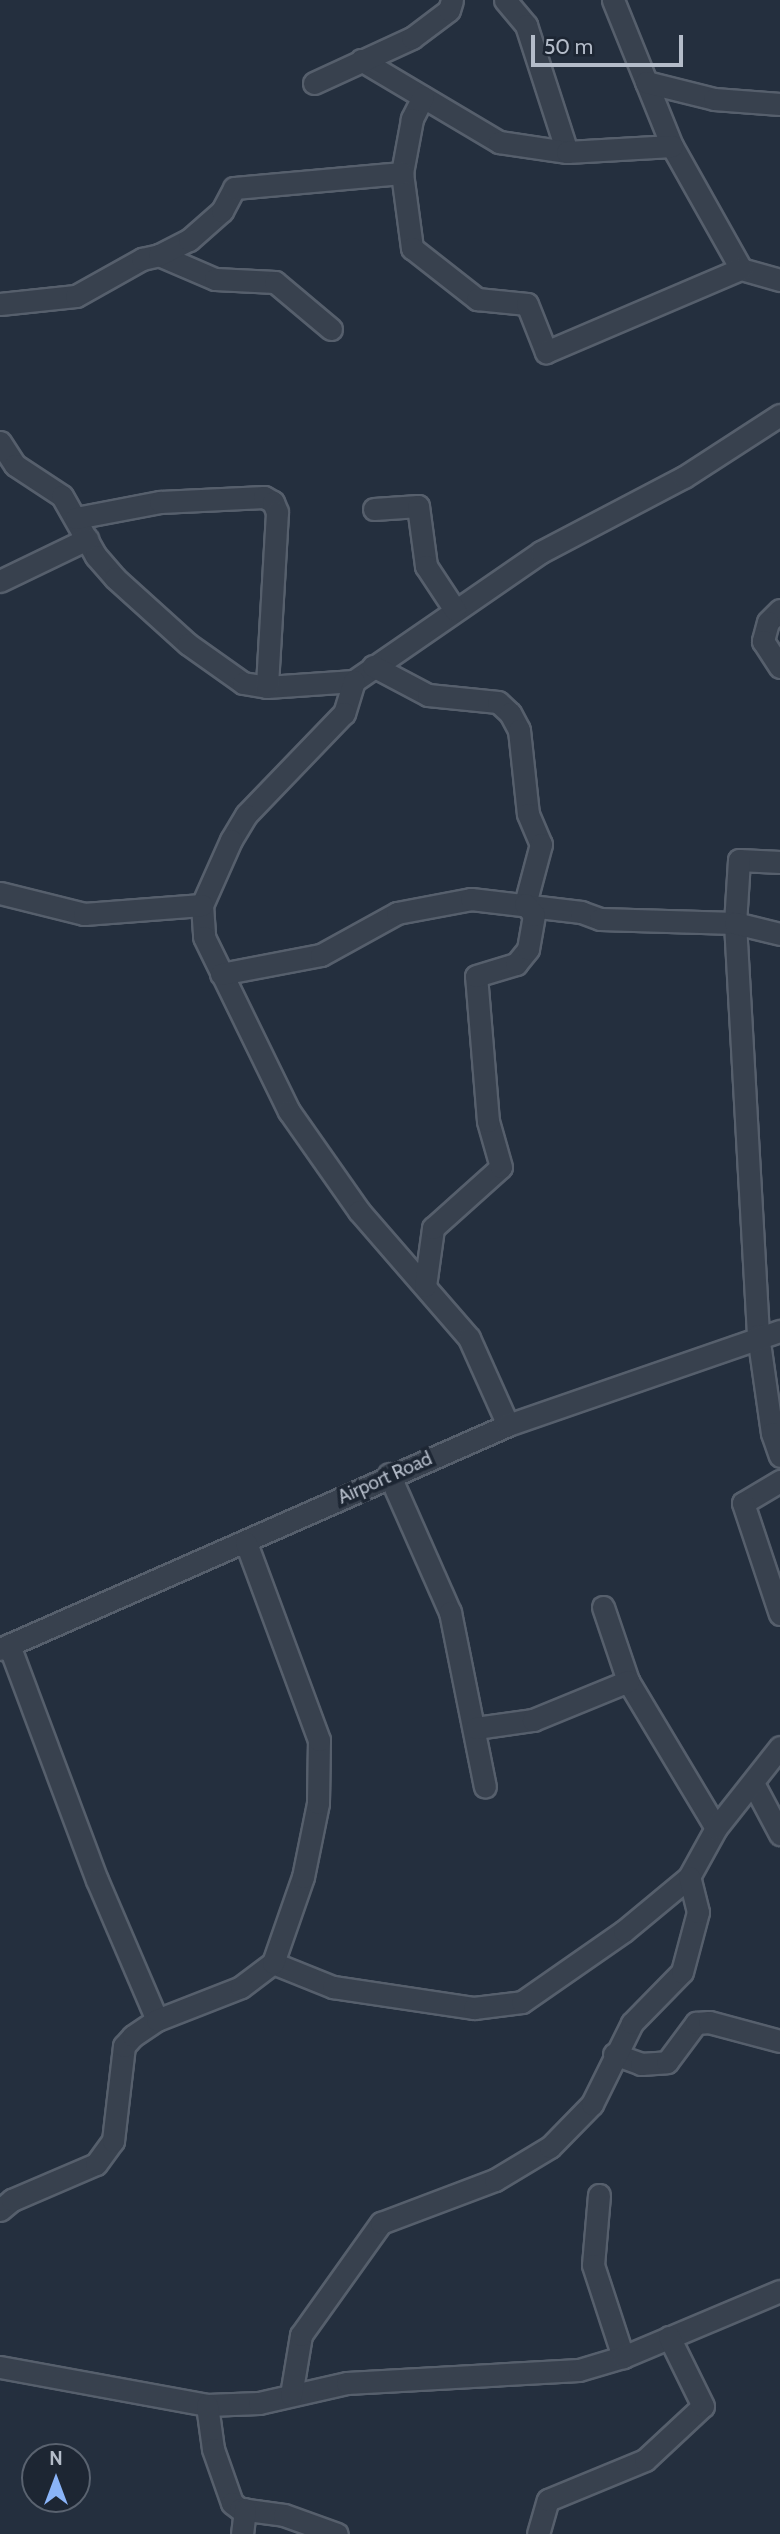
<!DOCTYPE html>
<style>
body{margin:0}
#map{position:relative;width:780px;height:2534px;overflow:hidden;background:#242f3e;font-family:Cabin,sans-serif}
div>[style]{position:absolute}
.roads{filter:drop-shadow(2px 0 #565f6c) drop-shadow(-2px 0 #565f6c) drop-shadow(0 2px #565f6c) drop-shadow(0 -2px #565f6c)}
.minor>*{height:21px;margin:-10.5px;padding:0 10.5px;transform-origin:10.5px;border-radius:10.5px;background:#38414e}
span{translate:-50% -50%;white-space:nowrap;text-align:center;line-height:1.15;-webkit-text-stroke:7px #1d2633;paint-order:stroke}
.street-label{font-size:19px;color:#b4bcc9}
.north{position:absolute;left:21px;top:2443px;width:70px;height:70px;box-sizing:border-box;background:#1d2633;border:2px solid #59626f;border-radius:50%;rotate:0deg;font-size:19px;font-weight:700;line-height:28px;text-align:center;color:#b4bcc9}
.north::after{content:'';display:block;margin:auto;width:24px;height:32px;background:#8ab4f8;clip-path:polygon(50% 0,100% 100%,50% 72%,0 100%)}
.scale{position:absolute;left:531px;top:35px;width:152px;height:32px;box-sizing:border-box;border:4px solid #b4bcc9;border-top:0;padding-left:9px;font-size:21px;line-height:24px;white-space:nowrap;color:#b4bcc9;-webkit-text-stroke:5px #1d2633;paint-order:stroke}
</style>
<div id="map">
<div class="roads">
<div class="minor">
<i style="left:505px;top:0;width:33px;rotate:50deg"></i>
<i style="left:526px;top:25px;width:133px;rotate:72.1deg"></i>
<i style="left:613px;top:0;width:157px;rotate:68deg"></i>
<i style="left:672px;top:146px;width:141px;rotate:60.7deg"></i>
<i style="left:741px;top:269px;width:41px;rotate:15.8deg"></i>
<i style="left:361px;top:60px;width:161px;rotate:30.7deg"></i>
<i style="left:499px;top:142px;width:69px;rotate:8.4deg"></i>
<i style="left:567px;top:152px;width:105px;rotate:-3.3deg"></i>
<i style="left:646px;top:82px;width:70px;rotate:14deg"></i>
<i style="left:714px;top:99px;width:66px;rotate:4.3deg"></i>
<i style="left:314px;top:83px;width:108px;rotate:-24.7deg"></i>
<i style="left:412px;top:38px;width:46px;rotate:-37.1deg"></i>
<i style="left:449px;top:10px;width:10px;rotate:-73deg"></i>
<i style="left:423px;top:97px;width:25px;rotate:117deg"></i>
<i style="left:412px;top:119px;width:55px;rotate:100.5deg"></i>
<i style="left:402px;top:173px;width:76px;rotate:82.4deg"></i>
<i style="left:412px;top:248px;width:83px;rotate:38.1deg"></i>
<i style="left:477px;top:299px;width:50px;rotate:5.7deg"></i>
<i style="left:527px;top:304px;width:52px;rotate:68.4deg"></i>
<i style="left:546px;top:352px;width:212px;rotate:-23.1deg"></i>
<i style="left:159px;top:255px;width:61px;rotate:23.2deg"></i>
<i style="left:215px;top:279px;width:60px;rotate:2.9deg"></i>
<i style="left:275px;top:282px;width:73px;rotate:40deg"></i>
<i style="left:0;top:304px;width:76px;rotate:-6deg"></i>
<i style="left:76px;top:296px;width:76px;rotate:-29.3deg"></i>
<i style="left:142px;top:259px;width:17px;rotate:-13deg"></i>
<i style="left:159px;top:255px;width:34px;rotate:-27deg"></i>
<i style="left:189px;top:240px;width:44px;rotate:-41.3deg"></i>
<i style="left:222px;top:211px;width:26px;rotate:-62deg"></i>
<i style="left:234px;top:188px;width:169px;rotate:-5.1deg"></i>
<i style="left:0;top:442px;width:27px;rotate:57deg"></i>
<i style="left:15px;top:465px;width:56px;rotate:33.4deg"></i>
<i style="left:62px;top:496px;width:69px;rotate:60.5deg"></i>
<i style="left:96px;top:556px;width:29px;rotate:49deg"></i>
<i style="left:115px;top:578px;width:98px;rotate:42.1deg"></i>
<i style="left:188px;top:644px;width:67px;rotate:35.3deg"></i>
<i style="left:243px;top:683px;width:24px;rotate:9deg"></i>
<i style="left:267px;top:687px;width:87px;rotate:-3.9deg"></i>
<i style="left:354px;top:681px;width:227px;rotate:-34.6deg"></i>
<i style="left:541px;top:552px;width:161px;rotate:-27.7deg"></i>
<i style="left:684px;top:477px;width:114px;rotate:-32.9deg"></i>
<i style="left:374px;top:509px;width:44px;rotate:-3.9deg"></i>
<i style="left:418px;top:506px;width:61px;rotate:82.4deg"></i>
<i style="left:426px;top:566px;width:53px;rotate:56.6deg"></i>
<i style="left:76px;top:518px;width:86px;rotate:-10.8deg"></i>
<i style="left:160px;top:502px;width:104px;rotate:-2.8deg"></i>
<i style="left:264px;top:497px;width:10px;rotate:29deg"></i>
<i style="left:273px;top:502px;width:11px;rotate:68deg"></i>
<i style="left:277px;top:512px;width:175px;rotate:93.3deg"></i>
<i style="left:0;top:581px;width:97px;rotate:-25.8deg"></i>
<i style="left:780px;top:610px;width:17px;rotate:135deg"></i>
<i style="left:768px;top:622px;width:20px;rotate:105deg"></i>
<i style="left:763px;top:641px;width:31px;rotate:57deg"></i>
<i style="left:373px;top:666px;width:62px;rotate:27.8deg"></i>
<i style="left:428px;top:695px;width:70px;rotate:5.7deg"></i>
<i style="left:498px;top:702px;width:16px;rotate:43deg"></i>
<i style="left:510px;top:713px;width:19px;rotate:62deg"></i>
<i style="left:519px;top:730px;width:84px;rotate:83.9deg"></i>
<i style="left:528px;top:814px;width:33px;rotate:67deg"></i>
<i style="left:541px;top:844px;width:62px;rotate:104.9deg"></i>
<i style="left:354px;top:681px;width:34px;rotate:107deg"></i>
<i style="left:344px;top:713px;width:141px;rotate:133.9deg"></i>
<i style="left:246px;top:815px;width:29px;rotate:121deg"></i>
<i style="left:231px;top:840px;width:71px;rotate:114deg"></i>
<i style="left:202px;top:905px;width:32px;rotate:86deg"></i>
<i style="left:204px;top:937px;width:194px;rotate:64deg"></i>
<i style="left:289px;top:1111px;width:122px;rotate:55deg"></i>
<i style="left:359px;top:1211px;width:168px;rotate:49.1deg"></i>
<i style="left:469px;top:1338px;width:95px;rotate:65.9deg"></i>
<i style="left:780px;top:862px;width:41px;rotate:-177.2deg"></i>
<i style="left:739px;top:860px;width:63px;rotate:93.6deg"></i>
<i style="left:735px;top:923px;width:413px;rotate:86.8deg"></i>
<i style="left:758px;top:1335px;width:99px;rotate:81.9deg"></i>
<i style="left:772px;top:1433px;width:24px;rotate:71deg"></i>
<i style="left:0;top:893px;width:87px;rotate:14deg"></i>
<i style="left:84px;top:914px;width:118px;rotate:-4.4deg"></i>
<i style="left:221px;top:974px;width:102px;rotate:-10.8deg"></i>
<i style="left:321px;top:955px;width:87px;rotate:-28.9deg"></i>
<i style="left:397px;top:913px;width:75px;rotate:-10.7deg"></i>
<i style="left:471px;top:899px;width:111px;rotate:6.7deg"></i>
<i style="left:581px;top:912px;width:20px;rotate:20deg"></i>
<i style="left:600px;top:919px;width:135px;rotate:1.7deg"></i>
<i style="left:735px;top:923px;width:46px;rotate:13.7deg"></i>
<i style="left:425px;top:1286px;width:59px;rotate:-82.1deg"></i>
<i style="left:433px;top:1228px;width:91px;rotate:-41.9deg"></i>
<i style="left:501px;top:1167px;width:48px;rotate:-105.8deg"></i>
<i style="left:488px;top:1121px;width:145px;rotate:-94.7deg"></i>
<i style="left:476px;top:976px;width:42px;rotate:-16.7deg"></i>
<i style="left:516px;top:964px;width:19px;rotate:-51deg"></i>
<i style="left:528px;top:949px;width:35px;rotate:-80deg"></i>
<i style="left:534px;top:915px;width:14px;rotate:-129deg"></i>
<i style="left:389px;top:1474px;width:151px;rotate:66.2deg"></i>
<i style="left:450px;top:1612px;width:178px;rotate:78.7deg"></i>
<i style="left:780px;top:1481px;width:43px;rotate:149.3deg"></i>
<i style="left:743px;top:1503px;width:117px;rotate:71.6deg"></i>
<i style="left:603px;top:1607px;width:78px;rotate:71.3deg"></i>
<i style="left:628px;top:1681px;width:171px;rotate:59.1deg"></i>
<i style="left:9px;top:1645px;width:251px;rotate:69.5deg"></i>
<i style="left:97px;top:1880px;width:152px;rotate:66.8deg"></i>
<i style="left:0;top:1649px;width:555px;rotate:-23.79deg"></i>
<i style="left:508px;top:1425px;width:288px;rotate:-19.1deg"></i>
<i style="left:476px;top:1728px;width:58px;rotate:-8deg"></i>
<i style="left:533px;top:1720px;width:103px;rotate:-22.3deg"></i>
<i style="left:753px;top:1783px;width:58px;rotate:62.1deg"></i>
<i style="left:273px;top:1963px;width:65px;rotate:21.8deg"></i>
<i style="left:333px;top:1987px;width:143px;rotate:8.5deg"></i>
<i style="left:474px;top:2008px;width:48px;rotate:-7.1deg"></i>
<i style="left:522px;top:2002px;width:124px;rotate:-34.8deg"></i>
<i style="left:624px;top:1931px;width:85px;rotate:-39.7deg"></i>
<i style="left:689px;top:1877px;width:56px;rotate:-61.1deg"></i>
<i style="left:716px;top:1828px;width:103px;rotate:-51.7deg"></i>
<i style="left:614px;top:2054px;width:29px;rotate:20deg"></i>
<i style="left:641px;top:2064px;width:26px;rotate:-4deg"></i>
<i style="left:667px;top:2062px;width:49px;rotate:-53.4deg"></i>
<i style="left:696px;top:2023px;width:13px;rotate:-4deg"></i>
<i style="left:709px;top:2022px;width:73px;rotate:15deg"></i>
<i style="left:599px;top:2195px;width:70px;rotate:94.9deg"></i>
<i style="left:593px;top:2265px;width:97px;rotate:71.9deg"></i>
<i style="left:0;top:2210px;width:16px;rotate:-40deg"></i>
<i style="left:12px;top:2200px;width:91px;rotate:-23.2deg"></i>
<i style="left:96px;top:2164px;width:29px;rotate:-54deg"></i>
<i style="left:113px;top:2141px;width:96px;rotate:-83.4deg"></i>
<i style="left:124px;top:2046px;width:13px;rotate:-48deg"></i>
<i style="left:133px;top:2036px;width:29px;rotate:-34deg"></i>
<i style="left:157px;top:2020px;width:90px;rotate:-21.4deg"></i>
<i style="left:241px;top:1987px;width:40px;rotate:-37deg"></i>
<i style="left:273px;top:1963px;width:91px;rotate:-70.8deg"></i>
<i style="left:303px;top:1877px;width:76px;rotate:-78.5deg"></i>
<i style="left:318px;top:1803px;width:63px;rotate:-89.1deg"></i>
<i style="left:319px;top:1740px;width:210px;rotate:-110.3deg"></i>
<i style="left:0;top:2367px;width:210px;rotate:10.4deg"></i>
<i style="left:207px;top:2405px;width:52px;rotate:-2.2deg"></i>
<i style="left:259px;top:2403px;width:90px;rotate:-12.8deg"></i>
<i style="left:347px;top:2383px;width:232px;rotate:-3.2deg"></i>
<i style="left:579px;top:2370px;width:46px;rotate:-16.5deg"></i>
<i style="left:623px;top:2357px;width:170px;rotate:-22.8deg"></i>
<i style="left:291px;top:2395px;width:61px;rotate:-80.5deg"></i>
<i style="left:301px;top:2335px;width:138px;rotate:-54.5deg"></i>
<i style="left:381px;top:2223px;width:122px;rotate:-20.7deg"></i>
<i style="left:495px;top:2180px;width:64px;rotate:-31deg"></i>
<i style="left:550px;top:2147px;width:60px;rotate:-45.7deg"></i>
<i style="left:592px;top:2104px;width:90px;rotate:-63.7deg"></i>
<i style="left:632px;top:2023px;width:71px;rotate:-45.6deg"></i>
<i style="left:682px;top:1972px;width:62px;rotate:-75.1deg"></i>
<i style="left:698px;top:1912px;width:36px;rotate:-104deg"></i>
<i style="left:207px;top:2405px;width:44px;rotate:82.2deg"></i>
<i style="left:213px;top:2449px;width:57px;rotate:70.6deg"></i>
<i style="left:232px;top:2503px;width:10px;rotate:37deg"></i>
<i style="left:240px;top:2509px;width:44px;rotate:7.8deg"></i>
<i style="left:284px;top:2515px;width:56px;rotate:19.7deg"></i>
<i style="left:242px;top:2534px;width:25px;rotate:-83deg"></i>
<i style="left:538px;top:2534px;width:35px;rotate:-74deg"></i>
<i style="left:548px;top:2500px;width:105px;rotate:-22.4deg"></i>
<i style="left:645px;top:2460px;width:79px;rotate:-43deg"></i>
<i style="left:703px;top:2406px;width:77px;rotate:-116.2deg"></i>
</div>
</div>
<div class="street-label">
<span style="left:385px;top:1478px;rotate:-24deg">Airport Road</span>
</div>
<div class="north">N</div>
<div class="scale">50 m</div>
</div>
